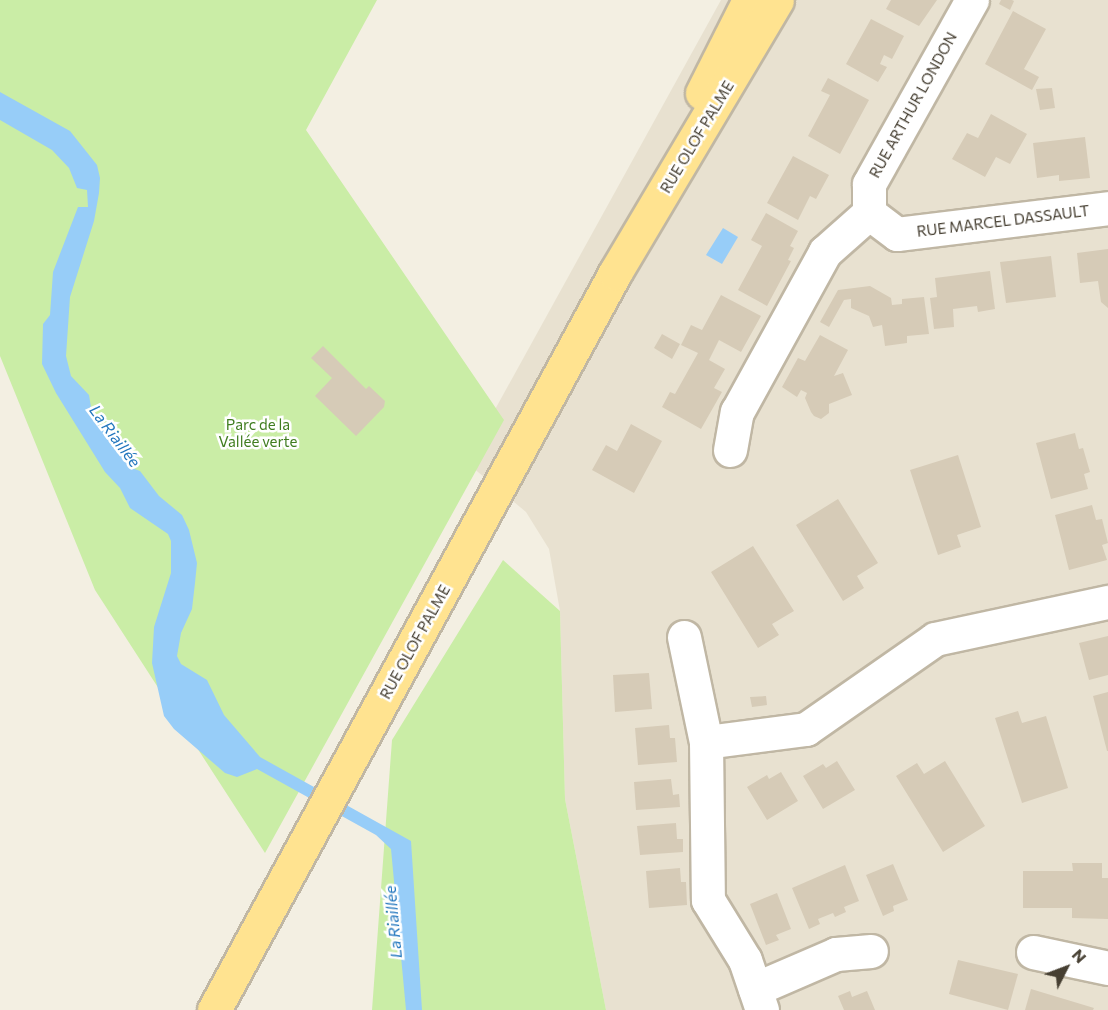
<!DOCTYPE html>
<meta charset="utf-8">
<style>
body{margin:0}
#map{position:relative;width:1108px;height:1010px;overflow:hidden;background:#f3efe2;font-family:Commissioner,sans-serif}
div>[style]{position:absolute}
.residential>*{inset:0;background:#e8e1d0}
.green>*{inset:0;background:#caeda6}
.water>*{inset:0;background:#97cdf8}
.building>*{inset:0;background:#d6cbb7}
.roads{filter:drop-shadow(2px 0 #c0b7a4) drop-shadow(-2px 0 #c0b7a4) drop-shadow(0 2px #c0b7a4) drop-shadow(0 -2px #c0b7a4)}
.minor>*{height:33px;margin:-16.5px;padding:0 16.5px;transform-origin:16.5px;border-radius:16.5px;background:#fff}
.major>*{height:33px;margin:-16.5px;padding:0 16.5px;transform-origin:16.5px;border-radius:16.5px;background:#ffe390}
span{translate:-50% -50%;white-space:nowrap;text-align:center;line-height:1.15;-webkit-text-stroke:5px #fff;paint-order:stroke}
.street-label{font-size:15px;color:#463f32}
.park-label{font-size:15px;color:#407d20}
.water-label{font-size:16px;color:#2075bd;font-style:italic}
.north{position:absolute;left:1036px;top:938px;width:60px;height:60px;-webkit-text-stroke:4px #fff;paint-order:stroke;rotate:48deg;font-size:16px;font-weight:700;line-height:24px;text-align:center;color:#463f32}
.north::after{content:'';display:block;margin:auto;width:21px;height:27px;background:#463f32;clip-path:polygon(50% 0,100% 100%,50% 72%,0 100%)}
</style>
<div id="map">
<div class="residential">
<i style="clip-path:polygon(721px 0,1108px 0,1108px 1010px,606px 1010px,565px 799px,560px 611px,549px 549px,526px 512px,466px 462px)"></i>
</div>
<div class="green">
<i style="clip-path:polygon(0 0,377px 0,306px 130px,504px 420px,265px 853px,95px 590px,0 356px)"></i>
<i style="clip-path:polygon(503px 560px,560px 611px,565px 799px,606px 1010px,372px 1010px,392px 740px)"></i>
</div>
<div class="water">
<i style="clip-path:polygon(0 92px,70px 131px,97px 165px,100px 178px,99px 193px,94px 221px,70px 297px,66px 356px,71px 376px,89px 395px,92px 413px,99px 425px,123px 452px,132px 468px,140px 471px,159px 496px,182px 515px,189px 530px,197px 563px,195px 583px,192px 609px,181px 633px,177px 656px,181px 664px,207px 680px,224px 715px,260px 757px,411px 841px,422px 1010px,406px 1010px,391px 849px,376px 835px,257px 769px,237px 777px,225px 773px,174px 729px,164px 716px,152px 663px,154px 627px,171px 573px,171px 541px,168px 534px,130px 508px,120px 488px,105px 472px,56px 393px,42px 364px,43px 324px,50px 315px,53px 272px,78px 207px,88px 207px,87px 190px,77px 188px,69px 168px,52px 150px,0 120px)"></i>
<i style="clip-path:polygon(723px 228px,738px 237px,722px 264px,706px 255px)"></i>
</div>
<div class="building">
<i style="clip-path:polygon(891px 0,937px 0,919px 26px,886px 9px)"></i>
<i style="clip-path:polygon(1001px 0,1012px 0,1014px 1px,1010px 10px,999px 4px)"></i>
<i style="clip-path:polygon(1013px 11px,1046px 29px,1024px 69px,1039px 77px,1032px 90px,985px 64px)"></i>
<i style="clip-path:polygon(871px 19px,904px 36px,892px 59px,884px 55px,880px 64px,887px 67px,878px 82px,846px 64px)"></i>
<i style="clip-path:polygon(828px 78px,869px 100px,840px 154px,808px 136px,830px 95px,821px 91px)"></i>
<i style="clip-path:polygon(1052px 88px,1055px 108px,1040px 110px,1036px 89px)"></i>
<i style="clip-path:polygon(991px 114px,1027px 134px,1010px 164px,996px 157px,985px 177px,952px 159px,967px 133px,978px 138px)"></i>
<i style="clip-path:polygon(1085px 137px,1090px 178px,1059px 181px,1059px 175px,1037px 178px,1033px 143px)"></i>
<i style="clip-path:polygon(793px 156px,829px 175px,816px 199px,810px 196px,798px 220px,767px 203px)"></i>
<i style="clip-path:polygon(766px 213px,798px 231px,790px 246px,794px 248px,788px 260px,791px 261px,767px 306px,738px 290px,762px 246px,751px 240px)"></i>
<i style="clip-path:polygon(1108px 249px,1108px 308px,1101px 302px,1098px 281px,1080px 283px,1077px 253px)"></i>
<i style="clip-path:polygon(1051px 256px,1056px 297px,1006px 303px,1000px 262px)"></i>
<i style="clip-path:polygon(990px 271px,995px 309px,978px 312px,977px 306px,953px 309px,954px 327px,934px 329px,930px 298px,937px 297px,935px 278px)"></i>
<i style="clip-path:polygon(870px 286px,891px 298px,892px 305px,902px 304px,902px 299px,924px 297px,929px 334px,907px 336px,907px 343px,885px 346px,882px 325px,873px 327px,869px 316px,851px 308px,851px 299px,844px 300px,829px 327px,820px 322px,838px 290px)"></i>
<i style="clip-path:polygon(721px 295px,761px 316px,741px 352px,719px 340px,709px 360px,725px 369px,714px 388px,722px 392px,701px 429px,662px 407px,670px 392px,675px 394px,698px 353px,681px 345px,691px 325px,702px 330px)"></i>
<i style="clip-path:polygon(662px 334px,680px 344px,672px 359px,654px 348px)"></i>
<i style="clip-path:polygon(820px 335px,848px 350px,834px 376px,843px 373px,852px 395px,829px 404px,829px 413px,821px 419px,814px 416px,811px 412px,805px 398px,807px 393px,801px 390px,797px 397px,782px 387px,798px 358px,805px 361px)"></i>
<i style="clip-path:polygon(323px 346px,366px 389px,369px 386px,385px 401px,384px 407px,356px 436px,315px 396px,332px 378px,311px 358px)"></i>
<i style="clip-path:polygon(631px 424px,662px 441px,634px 493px,592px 470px,606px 445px,617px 451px)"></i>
<i style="clip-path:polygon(1075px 433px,1079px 449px,1083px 448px,1090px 472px,1084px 474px,1088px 489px,1051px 499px,1036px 443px)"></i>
<i style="clip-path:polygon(958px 455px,981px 527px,957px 535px,961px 547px,938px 555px,910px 470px)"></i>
<i style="clip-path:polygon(838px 499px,878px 563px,857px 576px,864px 588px,843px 601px,796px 525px)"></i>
<i style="clip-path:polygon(1092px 505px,1096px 520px,1102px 519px,1108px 543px,1102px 545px,1107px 560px,1069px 570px,1055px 515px)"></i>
<i style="clip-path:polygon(753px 546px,794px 611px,772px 624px,779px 635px,758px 648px,711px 572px)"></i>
<i style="clip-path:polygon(1108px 636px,1108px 675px,1089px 680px,1079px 643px)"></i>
<i style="clip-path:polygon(649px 673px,652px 709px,615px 712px,613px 675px)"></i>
<i style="clip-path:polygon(1108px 692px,1108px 751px,1107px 751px,1093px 696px)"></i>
<i style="clip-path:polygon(766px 696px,767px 705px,752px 707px,750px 697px)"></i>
<i style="clip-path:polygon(1018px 711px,1022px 723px,1046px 716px,1068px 788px,1022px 803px,995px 718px)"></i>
<i style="clip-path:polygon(669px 725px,670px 738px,675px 738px,677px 762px,638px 765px,635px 728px)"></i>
<i style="clip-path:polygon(837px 761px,855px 790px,823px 809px,803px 776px,823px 764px,826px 768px)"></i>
<i style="clip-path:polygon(945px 761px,985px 826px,943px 852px,896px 776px,917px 763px,924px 774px)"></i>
<i style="clip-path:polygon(781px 772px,798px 801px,767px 820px,747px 787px,767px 775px,769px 779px)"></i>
<i style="clip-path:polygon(671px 779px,673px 795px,679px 794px,680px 807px,636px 810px,634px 782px)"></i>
<i style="clip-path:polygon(676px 823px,677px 839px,683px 839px,683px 852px,640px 855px,637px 826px)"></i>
<i style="clip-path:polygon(1072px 863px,1102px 863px,1102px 878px,1108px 878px,1108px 919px,1072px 918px,1072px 908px,1023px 908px,1023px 871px,1073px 871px)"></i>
<i style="clip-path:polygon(893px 864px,908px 900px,893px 906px,894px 911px,883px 916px,866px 875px)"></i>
<i style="clip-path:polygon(845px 865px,859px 901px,844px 907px,846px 912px,835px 917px,833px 913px,818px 919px,820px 924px,809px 929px,792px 888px)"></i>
<i style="clip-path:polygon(680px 868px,681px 882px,686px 882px,687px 905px,649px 908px,646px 871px)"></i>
<i style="clip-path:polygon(777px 893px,791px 929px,776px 935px,779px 940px,766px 945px,750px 904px)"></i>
<i style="clip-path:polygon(958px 960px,1018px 974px,1008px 1010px,949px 994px)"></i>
<i style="clip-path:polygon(1031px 989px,1094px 1008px,1093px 1010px,1025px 1010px)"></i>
<i style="clip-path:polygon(850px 991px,852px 997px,867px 991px,875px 1010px,844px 1010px,838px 996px)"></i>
</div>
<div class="roads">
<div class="minor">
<i style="left:869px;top:213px;width:35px;rotate:37deg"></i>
<i style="left:897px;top:234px;width:213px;rotate:-7deg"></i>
<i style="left:869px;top:213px;width:29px;rotate:-90deg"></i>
<i style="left:869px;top:184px;width:211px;rotate:-60.8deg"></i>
<i style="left:730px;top:450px;width:39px;rotate:-80deg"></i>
<i style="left:737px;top:412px;width:183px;rotate:-61.2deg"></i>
<i style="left:825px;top:252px;width:59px;rotate:-41.6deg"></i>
<i style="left:684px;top:637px;width:107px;rotate:78.2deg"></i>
<i style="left:706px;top:742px;width:158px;rotate:89.3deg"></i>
<i style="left:708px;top:900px;width:70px;rotate:58.3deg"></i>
<i style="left:745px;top:960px;width:53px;rotate:71.2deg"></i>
<i style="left:706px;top:742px;width:101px;rotate:-7.4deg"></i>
<i style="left:806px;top:729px;width:157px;rotate:-34.9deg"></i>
<i style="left:935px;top:639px;width:177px;rotate:-12.1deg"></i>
<i style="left:1033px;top:952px;width:77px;rotate:12deg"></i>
<i style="left:755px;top:989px;width:88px;rotate:-23.4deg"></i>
<i style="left:836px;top:954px;width:35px;rotate:-5deg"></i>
</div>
<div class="major">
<i style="left:702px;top:93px;width:104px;rotate:-63.2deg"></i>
<i style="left:214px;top:1010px;width:839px;rotate:-61.45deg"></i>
<i style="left:615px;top:273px;width:317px;rotate:-59.3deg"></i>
</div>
</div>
<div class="street-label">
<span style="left:913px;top:105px;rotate:-61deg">RUE ARTHUR LONDON</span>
<span style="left:697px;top:137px;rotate:-59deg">RUE OLOF PALME</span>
<span style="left:1003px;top:221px;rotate:-7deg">RUE MARCEL DASSAULT</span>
<span style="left:415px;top:642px;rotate:-61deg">RUE OLOF PALME</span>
</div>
<div class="park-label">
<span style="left:258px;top:433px">Parc de la<br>Vallée verte</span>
</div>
<div class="water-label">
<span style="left:115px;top:436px;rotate:53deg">La Riaillée</span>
<span style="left:393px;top:922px;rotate:-95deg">La Riaillée</span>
</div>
<div class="north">N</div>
</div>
